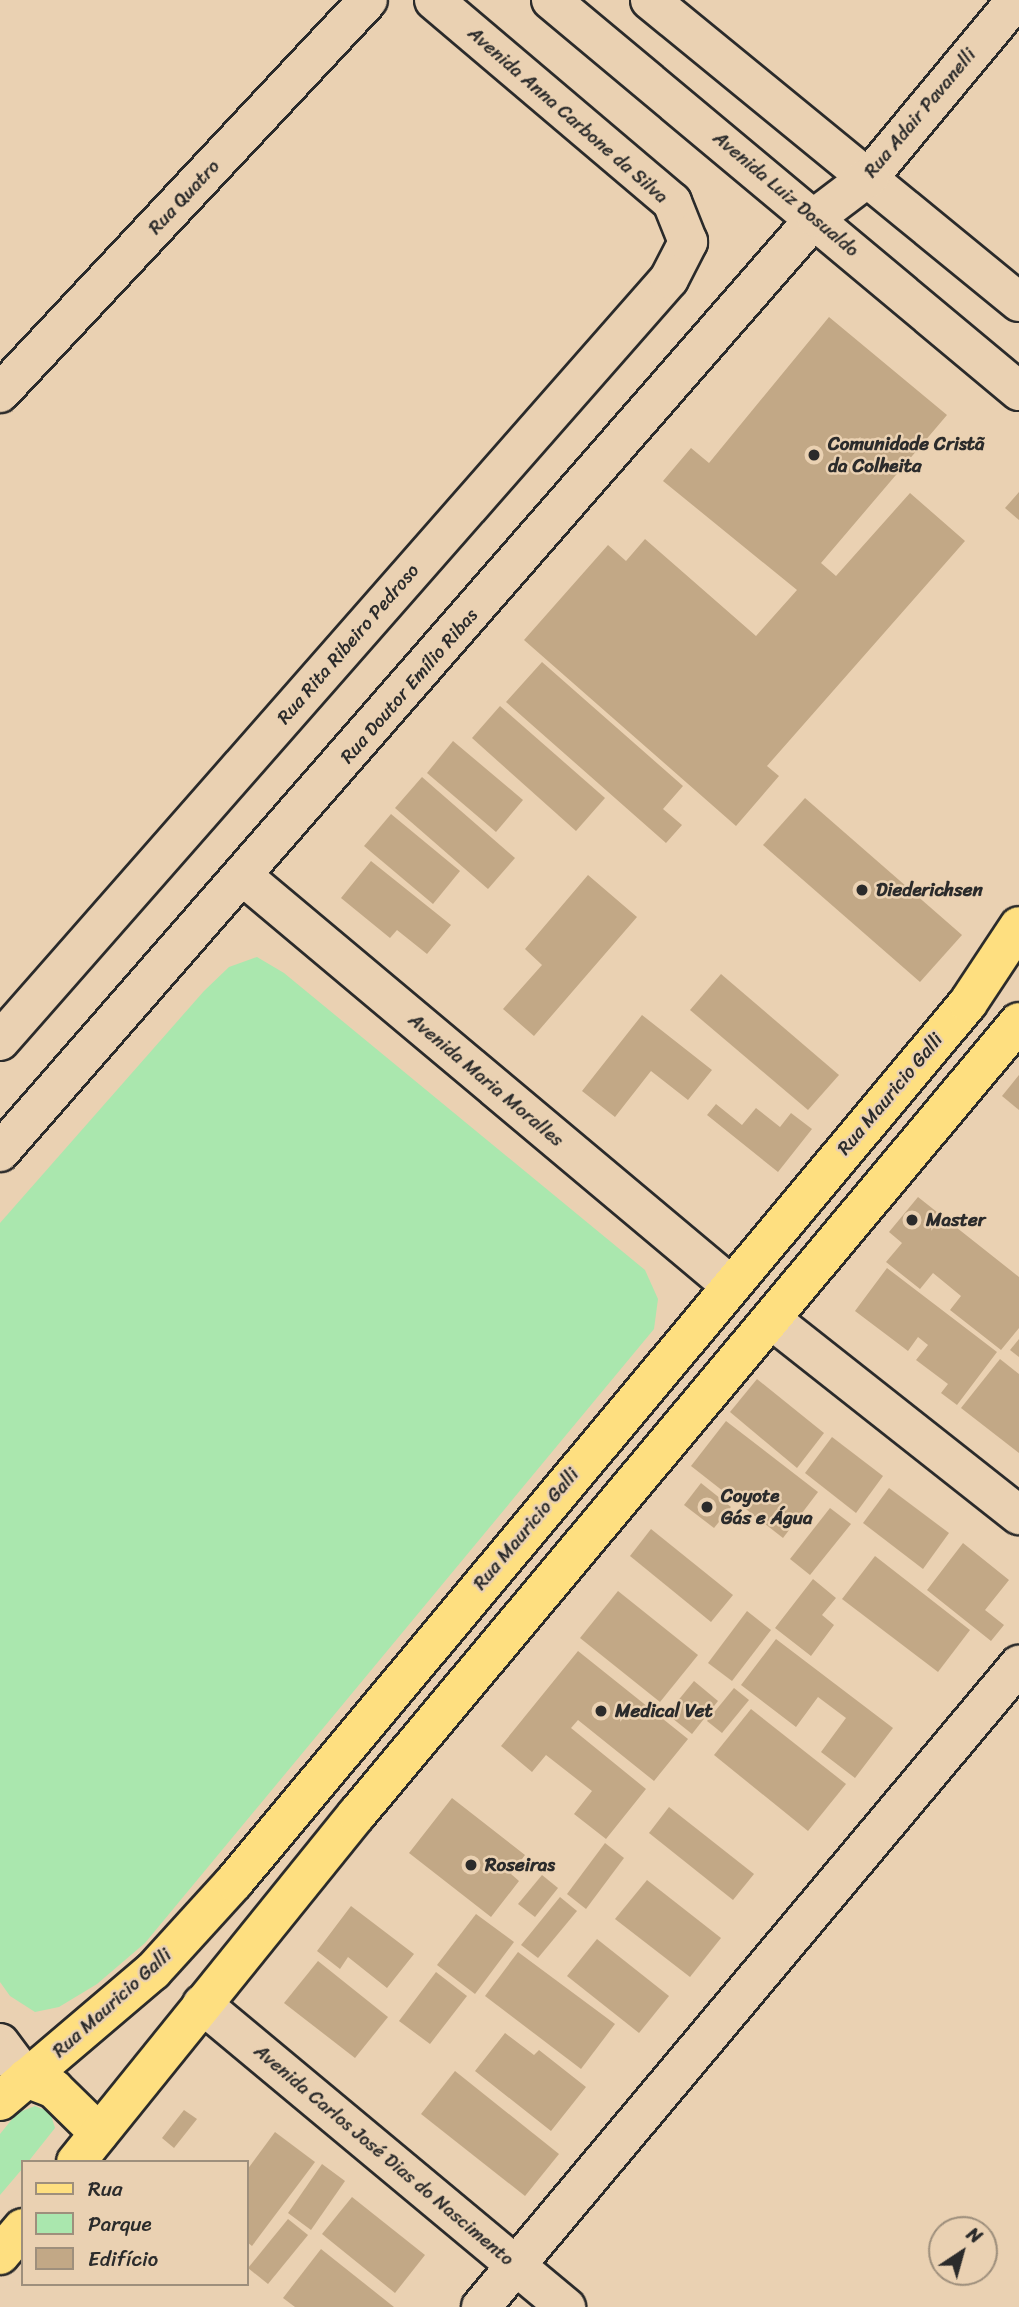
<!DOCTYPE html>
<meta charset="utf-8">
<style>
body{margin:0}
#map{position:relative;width:1019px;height:2307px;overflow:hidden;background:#ead1b2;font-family:Sriracha,sans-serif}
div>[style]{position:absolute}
.green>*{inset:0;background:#aae7ae}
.building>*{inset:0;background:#c2a886}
.roads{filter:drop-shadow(2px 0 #2b2b2b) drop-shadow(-2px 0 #2b2b2b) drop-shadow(0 2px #2b2b2b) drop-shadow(0 -2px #2b2b2b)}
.street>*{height:38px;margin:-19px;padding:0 19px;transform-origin:19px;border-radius:19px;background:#ead1b2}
.secondary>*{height:38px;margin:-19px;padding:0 19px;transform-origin:19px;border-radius:19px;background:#ead1b2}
.primary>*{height:38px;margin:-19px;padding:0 19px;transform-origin:19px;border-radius:19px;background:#fedf80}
.dots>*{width:19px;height:19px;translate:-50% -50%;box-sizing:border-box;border:4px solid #ead1b2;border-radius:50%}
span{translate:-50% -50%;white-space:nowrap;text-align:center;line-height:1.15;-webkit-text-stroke:5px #ead1b2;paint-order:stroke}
.street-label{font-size:19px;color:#2b2b2b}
.poi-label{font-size:19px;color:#2b2b2b;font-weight:700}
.left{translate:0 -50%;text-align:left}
.legend{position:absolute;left:21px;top:2160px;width:228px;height:126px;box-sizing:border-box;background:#ead1b2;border:2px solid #9e8f7c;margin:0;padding:9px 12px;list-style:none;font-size:21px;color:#2b2b2b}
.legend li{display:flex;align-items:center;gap:14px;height:35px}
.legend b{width:35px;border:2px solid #9e8f7c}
.north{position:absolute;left:928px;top:2216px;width:70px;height:70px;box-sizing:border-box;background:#ead1b2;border:2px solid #9e8f7c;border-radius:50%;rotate:36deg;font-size:19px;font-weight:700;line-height:28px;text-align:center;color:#2b2b2b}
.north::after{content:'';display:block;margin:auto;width:24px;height:32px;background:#2b2b2b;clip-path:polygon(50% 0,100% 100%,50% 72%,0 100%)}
</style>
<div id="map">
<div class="green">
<i style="clip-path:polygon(257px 957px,284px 973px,645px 1270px,658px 1299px,654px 1329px,145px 1943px,97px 1984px,59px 2007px,35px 2012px,10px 1996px,0 1982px,0 1223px,204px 991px,229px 967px)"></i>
<i style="clip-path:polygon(35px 2106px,50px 2112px,55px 2128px,28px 2162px,23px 2162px,23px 2168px,0 2195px,0 2134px,17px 2113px)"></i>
</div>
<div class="building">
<i style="clip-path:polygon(829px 317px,947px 415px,821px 563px,836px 576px,910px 493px,965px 541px,767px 766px,779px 776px,736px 826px,524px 640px,608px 545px,626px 561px,645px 539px,756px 636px,797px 590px,663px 481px,691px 448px,709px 463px)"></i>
<i style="clip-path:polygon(1019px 492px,1019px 520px,1005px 508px)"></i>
<i style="clip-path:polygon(542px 662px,683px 786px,663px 809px,682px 825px,666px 843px,506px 702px)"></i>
<i style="clip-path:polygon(500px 706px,605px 798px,576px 831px,472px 738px)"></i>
<i style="clip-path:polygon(453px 741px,523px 800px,496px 832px,427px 773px)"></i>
<i style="clip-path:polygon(422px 777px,515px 858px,488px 889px,395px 808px)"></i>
<i style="clip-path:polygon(805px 798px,962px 935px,920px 982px,763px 845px)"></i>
<i style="clip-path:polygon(391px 814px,460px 871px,433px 904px,364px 846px)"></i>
<i style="clip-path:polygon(371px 861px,451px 925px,427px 954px,397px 930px,390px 938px,341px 898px)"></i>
<i style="clip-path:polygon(588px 875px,637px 917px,534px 1036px,503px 1009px,542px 965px,525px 949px)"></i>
<i style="clip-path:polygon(721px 974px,839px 1075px,808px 1110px,690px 1010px)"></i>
<i style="clip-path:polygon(642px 1015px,712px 1070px,688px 1100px,651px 1071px,615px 1117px,582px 1091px)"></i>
<i style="clip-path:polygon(1019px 1075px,1019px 1110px,1002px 1096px)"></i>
<i style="clip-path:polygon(716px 1104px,742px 1125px,756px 1108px,780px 1127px,791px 1113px,812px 1129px,778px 1172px,707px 1115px)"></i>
<i style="clip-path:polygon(918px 1197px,1019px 1277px,1019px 1328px,1001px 1350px,950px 1310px,961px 1296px,933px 1273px,920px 1289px,886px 1262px,902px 1243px,889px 1232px)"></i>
<i style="clip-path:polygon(887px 1268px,997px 1352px,957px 1405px,941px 1393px,948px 1384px,916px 1360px,928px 1345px,918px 1337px,908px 1351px,855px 1311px)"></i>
<i style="clip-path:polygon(1019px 1339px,1019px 1357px,1010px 1350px)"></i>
<i style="clip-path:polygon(1000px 1359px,1019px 1374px,1019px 1453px,961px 1408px)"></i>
<i style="clip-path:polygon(757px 1379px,824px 1433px,797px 1468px,730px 1412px)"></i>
<i style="clip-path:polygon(726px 1421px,818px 1492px,783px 1538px,691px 1466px)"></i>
<i style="clip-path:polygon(832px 1437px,883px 1476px,856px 1513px,805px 1473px)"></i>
<i style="clip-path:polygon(701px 1483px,731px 1507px,714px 1528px,684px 1505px)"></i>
<i style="clip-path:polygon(889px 1488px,949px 1533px,923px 1569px,863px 1523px)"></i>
<i style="clip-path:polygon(830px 1508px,851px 1524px,810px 1575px,790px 1559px)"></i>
<i style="clip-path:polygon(651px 1529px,733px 1595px,711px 1622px,630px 1556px)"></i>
<i style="clip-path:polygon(963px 1543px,1009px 1580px,985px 1610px,1004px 1625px,991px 1641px,927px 1590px)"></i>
<i style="clip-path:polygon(875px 1556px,970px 1630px,938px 1672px,842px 1599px)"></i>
<i style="clip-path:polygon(813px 1579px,836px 1598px,822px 1615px,834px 1625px,811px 1656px,775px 1628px)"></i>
<i style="clip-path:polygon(618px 1591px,698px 1655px,660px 1702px,580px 1638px)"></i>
<i style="clip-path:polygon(747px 1611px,771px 1630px,732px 1681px,708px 1663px)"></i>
<i style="clip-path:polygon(776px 1639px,893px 1728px,855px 1778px,821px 1752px,846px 1718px,818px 1697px,796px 1727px,741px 1685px)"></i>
<i style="clip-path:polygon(578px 1651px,688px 1739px,654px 1781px,578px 1720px,571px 1728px,646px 1789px,606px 1839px,574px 1814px,592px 1791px,546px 1755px,532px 1772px,501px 1746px)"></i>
<i style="clip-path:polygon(694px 1681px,718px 1701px,692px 1734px,667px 1714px)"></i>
<i style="clip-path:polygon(734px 1688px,749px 1700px,722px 1733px,707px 1721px)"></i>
<i style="clip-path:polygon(751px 1709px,846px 1784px,808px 1831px,714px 1755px)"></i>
<i style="clip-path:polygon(452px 1798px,525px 1855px,511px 1874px,519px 1881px,491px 1917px,409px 1853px)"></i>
<i style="clip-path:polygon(669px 1807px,754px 1874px,733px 1900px,649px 1833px)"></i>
<i style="clip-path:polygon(605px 1843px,624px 1858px,586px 1909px,567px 1894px)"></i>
<i style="clip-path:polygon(542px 1875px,558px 1888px,535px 1917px,518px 1904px)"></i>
<i style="clip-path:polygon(647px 1880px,721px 1938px,690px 1977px,615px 1919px)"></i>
<i style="clip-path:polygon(560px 1897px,577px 1911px,538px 1958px,521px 1945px)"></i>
<i style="clip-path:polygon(351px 1906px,414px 1954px,387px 1988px,348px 1957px,340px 1969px,317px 1951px)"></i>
<i style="clip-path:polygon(476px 1914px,514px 1942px,475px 1994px,437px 1965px)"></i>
<i style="clip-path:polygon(597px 1939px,669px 1996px,639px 2033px,567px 1976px)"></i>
<i style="clip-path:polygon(518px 1952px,615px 2024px,581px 2069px,485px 1996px)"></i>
<i style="clip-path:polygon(318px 1961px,388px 2017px,355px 2058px,284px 2003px)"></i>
<i style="clip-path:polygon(436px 1972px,467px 1996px,430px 2044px,399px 2021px)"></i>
<i style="clip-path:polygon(505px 2033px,534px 2055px,539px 2050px,586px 2087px,551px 2131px,475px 2071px)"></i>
<i style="clip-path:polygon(455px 2071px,559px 2154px,525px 2196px,421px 2114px)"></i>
<i style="clip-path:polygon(184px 2110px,197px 2119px,174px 2148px,162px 2138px)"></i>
<i style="clip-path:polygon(275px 2132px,315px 2162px,252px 2246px,247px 2242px,247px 2170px)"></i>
<i style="clip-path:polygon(322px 2164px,345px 2181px,311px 2230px,288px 2213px)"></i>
<i style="clip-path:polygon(352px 2197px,425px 2255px,395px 2293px,322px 2234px)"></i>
<i style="clip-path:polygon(288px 2219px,308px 2235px,268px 2284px,248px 2268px)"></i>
<i style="clip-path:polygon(321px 2249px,394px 2307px,295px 2307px,283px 2298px)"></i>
</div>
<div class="roads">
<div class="street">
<i style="left:870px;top:176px;width:229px;rotate:-50.3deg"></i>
<i style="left:0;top:393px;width:538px;rotate:-46.88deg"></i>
<i style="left:244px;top:877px;width:633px;rotate:40deg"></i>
<i style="left:0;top:1041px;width:1014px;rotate:-48.72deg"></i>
<i style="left:669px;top:279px;width:42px;rotate:-62.8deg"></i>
<i style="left:688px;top:242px;width:43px;rotate:-111.8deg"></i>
<i style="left:672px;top:202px;width:312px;rotate:-139.7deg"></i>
<i style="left:772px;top:1320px;width:315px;rotate:38.3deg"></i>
<i style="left:202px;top:2004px;width:474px;rotate:39.8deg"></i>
<i style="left:0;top:2043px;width:44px;rotate:53.4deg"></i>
<i style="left:481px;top:2307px;width:838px;rotate:-50.04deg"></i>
</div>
<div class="secondary">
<i style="left:551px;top:0;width:610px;rotate:39.88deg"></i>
<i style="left:650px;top:0;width:477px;rotate:39.3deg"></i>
<i style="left:0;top:1152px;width:1241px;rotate:-48.89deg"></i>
<i style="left:816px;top:217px;width:68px;rotate:-37.2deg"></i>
</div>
<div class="primary">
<i style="left:26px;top:2078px;width:30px;rotate:21deg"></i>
<i style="left:54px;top:2089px;width:63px;rotate:44.4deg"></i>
<i style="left:0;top:2101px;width:201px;rotate:-40.4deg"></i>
<i style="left:153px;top:1971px;width:120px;rotate:-47.7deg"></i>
<i style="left:234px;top:1882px;width:1145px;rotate:-50.14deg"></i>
<i style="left:968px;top:1003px;width:92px;rotate:-56.5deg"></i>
<i style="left:76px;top:2162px;width:447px;rotate:-51.1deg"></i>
<i style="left:357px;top:1814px;width:1032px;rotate:-50.11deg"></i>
<i style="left:0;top:2255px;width:35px;rotate:-50deg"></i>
</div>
</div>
<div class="dots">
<i style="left:814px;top:455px;background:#2b2b2b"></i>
<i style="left:862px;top:890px;background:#2b2b2b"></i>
<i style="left:912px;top:1220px;background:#2b2b2b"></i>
<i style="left:707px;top:1507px;background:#2b2b2b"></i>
<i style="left:601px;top:1711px;background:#2b2b2b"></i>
<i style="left:471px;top:1865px;background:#2b2b2b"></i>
</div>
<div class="street-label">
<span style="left:920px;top:113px;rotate:-50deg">Rua Adair Pavanelli</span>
<span style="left:568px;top:115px;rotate:41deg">Avenida Anna Carbone da Silva</span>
<span style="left:786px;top:194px;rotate:40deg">Avenida Luiz Dosualdo</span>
<span style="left:184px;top:197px;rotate:-47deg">Rua Quatro</span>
<span style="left:348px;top:644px;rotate:-49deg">Rua Rita Ribeiro Pedroso</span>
<span style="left:409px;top:686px;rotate:-49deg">Rua Doutor Emílio Ribas</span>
<span style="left:486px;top:1080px;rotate:40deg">Avenida Maria Moralles</span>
<span style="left:890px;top:1094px;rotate:-50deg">Rua Mauricio Galli</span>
<span style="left:526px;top:1529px;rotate:-50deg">Rua Mauricio Galli</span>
<span style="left:112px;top:2003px;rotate:-42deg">Rua Mauricio Galli</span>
<span style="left:384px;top:2155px;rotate:40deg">Avenida Carlos José Dias do Nascimento</span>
</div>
<div class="poi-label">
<span class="left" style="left:828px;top:455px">Comunidade Cristã<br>da Colheita</span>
<span class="left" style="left:876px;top:890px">Diederichsen</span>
<span class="left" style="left:926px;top:1220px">Master</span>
<span class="left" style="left:721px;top:1507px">Coyote<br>Gás e Água</span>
<span class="left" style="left:615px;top:1711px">Medical Vet</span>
<span class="left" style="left:485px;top:1865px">Roseiras</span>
</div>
<ul class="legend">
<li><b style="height:9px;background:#fedf80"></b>Rua</li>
<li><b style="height:19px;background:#aae7ae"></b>Parque</li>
<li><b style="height:19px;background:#c2a886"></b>Edifício</li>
</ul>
<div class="north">N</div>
</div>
